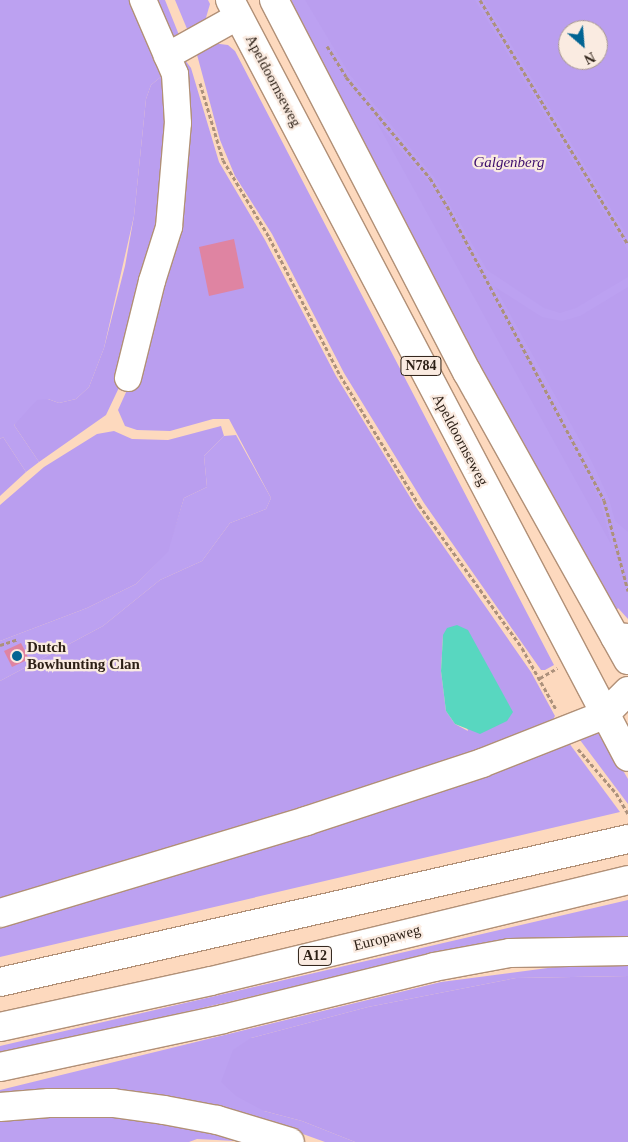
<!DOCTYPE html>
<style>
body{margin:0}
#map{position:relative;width:628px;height:1142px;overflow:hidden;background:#fdd9be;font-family:"Times New Roman",serif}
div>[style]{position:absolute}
.green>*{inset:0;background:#bca1f1}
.forest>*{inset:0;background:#ba9eef}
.water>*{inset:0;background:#58d7c0}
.building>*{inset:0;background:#df84a2}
.path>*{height:3px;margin-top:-1.5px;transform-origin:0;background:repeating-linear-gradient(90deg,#ac917c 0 4px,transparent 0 6.5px)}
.roads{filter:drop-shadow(1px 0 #b19077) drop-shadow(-1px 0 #b19077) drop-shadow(0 1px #b19077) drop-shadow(0 -1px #b19077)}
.minor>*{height:26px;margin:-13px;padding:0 13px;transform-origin:13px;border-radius:13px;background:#fff}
.major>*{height:28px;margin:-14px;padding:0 14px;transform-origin:14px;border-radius:14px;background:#fff}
.highway>*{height:28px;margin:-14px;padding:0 14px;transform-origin:14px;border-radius:14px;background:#fff}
.dots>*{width:14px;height:14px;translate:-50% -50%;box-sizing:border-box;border:2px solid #faebe1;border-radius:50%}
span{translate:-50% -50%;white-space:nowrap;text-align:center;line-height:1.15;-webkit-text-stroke:4.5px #faebe1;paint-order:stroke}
.shield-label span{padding:1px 4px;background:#faebe1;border:1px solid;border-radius:4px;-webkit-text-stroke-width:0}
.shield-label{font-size:14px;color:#2c1f15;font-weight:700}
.street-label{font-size:15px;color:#2c1f15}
.park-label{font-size:15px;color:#3d0e6d;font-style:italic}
.poi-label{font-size:15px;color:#2c1f15;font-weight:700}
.left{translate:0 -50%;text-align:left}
.north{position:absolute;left:558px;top:20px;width:50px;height:50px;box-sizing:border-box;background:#faebe1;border:1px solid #a8998f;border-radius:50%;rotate:153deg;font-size:14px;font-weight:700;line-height:20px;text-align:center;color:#2c1f15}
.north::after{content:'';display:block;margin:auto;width:18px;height:22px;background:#016493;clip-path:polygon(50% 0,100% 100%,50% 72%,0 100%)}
</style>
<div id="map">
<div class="green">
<i style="clip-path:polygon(0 0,139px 0,168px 71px,151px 85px,146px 99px,134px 216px,104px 348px,89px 387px,76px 399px,59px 403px,48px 399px,14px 425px,39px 462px,26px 472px,3px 437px,0 439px)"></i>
<i style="clip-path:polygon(149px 0,165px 0,181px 40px,175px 40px)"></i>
<i style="clip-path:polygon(175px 0,208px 0,210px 4px,205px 21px,190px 36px)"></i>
<i style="clip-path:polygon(evenodd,292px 0,628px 0,628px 619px,618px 608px,616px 611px,610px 605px,558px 516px,289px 4px,292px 0,568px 30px,598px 30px,598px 60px,568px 60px,568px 30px)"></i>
<i style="clip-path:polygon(236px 435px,271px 498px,266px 509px,230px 523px,202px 561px,160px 580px,103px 626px,0 681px,0 641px,87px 608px,136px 584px,167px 552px,184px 498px,207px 487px,204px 456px,224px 436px)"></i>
<i style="clip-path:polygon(598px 728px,628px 779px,628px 804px,577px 736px)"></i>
<i style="clip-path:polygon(566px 739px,620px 812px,0 957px,0 923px)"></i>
<i style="clip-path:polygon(628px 900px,628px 943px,408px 960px,0 1055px,0 1046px)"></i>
<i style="clip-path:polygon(563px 966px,628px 966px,628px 976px,516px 978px,368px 1007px,251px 1038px,264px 1111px,302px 1121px,355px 1142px,325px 1142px,267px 1121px,95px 1091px,35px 1090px,0 1093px,0 1090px,441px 982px)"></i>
<i style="clip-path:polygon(41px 1116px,111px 1117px,188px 1126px,255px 1142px,197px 1139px,189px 1142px,0 1142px,0 1119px)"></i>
</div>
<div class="forest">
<i style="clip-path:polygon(305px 0,475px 0,628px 251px,628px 277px,576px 308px,560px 313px,544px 308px,487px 270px,434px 177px,350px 75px)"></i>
<i style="clip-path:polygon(evenodd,484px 0,628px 0,628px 237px,536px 85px,484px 0,568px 30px,598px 30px,598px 60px,568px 60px,568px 30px)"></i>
<i style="clip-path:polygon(212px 43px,228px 45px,235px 51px,554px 665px,545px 670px,541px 670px,424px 503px,344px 373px,272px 234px,235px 176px,220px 140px,196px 51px)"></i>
<i style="clip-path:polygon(evenodd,185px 60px,191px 68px,219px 162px,265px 240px,336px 376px,416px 507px,531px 672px,555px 716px,547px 730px,423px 777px,0 901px,0 681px,103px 626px,160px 580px,202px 561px,230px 523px,266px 509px,271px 498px,229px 419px,213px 419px,170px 431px,137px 430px,125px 426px,118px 410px,132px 379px,156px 282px,179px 65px,185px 60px,443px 635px,468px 731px,455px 724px,446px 711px,441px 671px,443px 635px)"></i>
<i style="clip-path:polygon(168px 71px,170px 174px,124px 377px,106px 415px,39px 462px,14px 425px,37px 400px,48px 399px,59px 403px,76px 399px,89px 387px,104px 348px,125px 266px,134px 216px,146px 99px,151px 85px)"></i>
<i style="clip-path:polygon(376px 121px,428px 181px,445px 207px,583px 466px,600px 500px,612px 546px)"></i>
<i style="clip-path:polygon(495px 287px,542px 317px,562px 321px,580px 316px,628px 287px,628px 532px,615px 521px,609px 499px,592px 462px)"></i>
<i style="clip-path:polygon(221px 426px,224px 436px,204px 456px,207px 487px,184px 498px,168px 552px,136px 584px,87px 608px,0 641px,0 505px,44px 467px,97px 434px,114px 431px,132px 439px,168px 440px)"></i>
<i style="clip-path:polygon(3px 437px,26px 472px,0 496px,0 439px)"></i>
<i style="clip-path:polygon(628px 976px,628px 1142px,355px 1142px,302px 1121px,264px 1111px,236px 1096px,221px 1082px,233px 1050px,251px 1038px,368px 1007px,516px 978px)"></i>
</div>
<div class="water">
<i style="clip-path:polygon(457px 625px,468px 630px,513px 712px,507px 721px,480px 734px,455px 724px,446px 711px,441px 671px,443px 635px,447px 628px)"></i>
</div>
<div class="building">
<i style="clip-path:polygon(234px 239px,244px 288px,209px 296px,199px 247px)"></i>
<i style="clip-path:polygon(21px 643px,29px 659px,12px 667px,4px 651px)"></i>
</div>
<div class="path">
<i style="left:480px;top:0;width:285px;rotate:58.8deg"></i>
<i style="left:327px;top:46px;width:36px;rotate:58deg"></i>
<i style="left:346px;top:77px;width:131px;rotate:50.3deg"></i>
<i style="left:430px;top:178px;width:33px;rotate:59deg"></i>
<i style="left:447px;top:206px;width:333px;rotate:61.9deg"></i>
<i style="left:604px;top:500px;width:94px;rotate:75.2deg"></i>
<i style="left:200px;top:83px;width:80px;rotate:73.4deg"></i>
<i style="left:223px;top:160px;width:90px;rotate:59.1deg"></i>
<i style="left:269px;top:237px;width:155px;rotate:62.8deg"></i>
<i style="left:340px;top:375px;width:152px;rotate:58.7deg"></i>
<i style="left:419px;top:505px;width:176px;rotate:54.2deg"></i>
<i style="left:522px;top:648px;width:70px;rotate:60.9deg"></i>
<i style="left:0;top:645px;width:19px;rotate:-18deg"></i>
<i style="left:540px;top:678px;width:20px;rotate:-30deg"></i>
<i style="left:578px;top:749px;width:58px;rotate:49.2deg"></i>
<i style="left:616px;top:793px;width:24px;rotate:60deg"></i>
</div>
<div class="roads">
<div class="minor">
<i style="left:167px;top:56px;width:82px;rotate:-29.1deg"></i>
<i style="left:128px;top:378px;width:100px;rotate:-76.1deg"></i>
<i style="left:152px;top:281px;width:57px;rotate:-72.5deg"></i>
<i style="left:169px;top:227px;width:104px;rotate:-85.1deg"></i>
<i style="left:178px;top:123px;width:49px;rotate:-93.5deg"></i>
<i style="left:175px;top:74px;width:81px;rotate:-113.4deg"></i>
</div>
<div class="major">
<i style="left:230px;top:0;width:855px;rotate:62.27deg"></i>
<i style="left:274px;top:0;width:419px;rotate:62.6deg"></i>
<i style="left:467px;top:372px;width:330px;rotate:60.8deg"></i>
</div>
<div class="highway">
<i style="left:615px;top:637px;width:13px;rotate:4deg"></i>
<i style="left:0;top:913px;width:320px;rotate:-16.7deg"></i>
<i style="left:306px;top:821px;width:185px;rotate:-18.2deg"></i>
<i style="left:482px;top:763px;width:131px;rotate:-21.5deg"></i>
<i style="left:604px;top:715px;width:34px;rotate:-45deg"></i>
<i style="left:0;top:982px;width:644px;rotate:-12.83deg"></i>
<i style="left:0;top:1027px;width:216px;rotate:-12.3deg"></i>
<i style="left:211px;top:981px;width:429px;rotate:-13.6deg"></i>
<i style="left:0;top:1067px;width:228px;rotate:-12.1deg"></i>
<i style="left:223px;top:1019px;width:217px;rotate:-13.8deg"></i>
<i style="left:434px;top:967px;width:77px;rotate:-10.4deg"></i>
<i style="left:510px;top:953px;width:118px;rotate:-1deg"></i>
<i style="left:0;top:1107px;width:49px;rotate:-4.7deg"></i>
<i style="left:49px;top:1103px;width:64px"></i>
<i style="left:113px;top:1103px;width:51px;rotate:7.8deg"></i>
<i style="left:164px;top:1110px;width:54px;rotate:10.7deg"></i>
<i style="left:217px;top:1120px;width:76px;rotate:16.8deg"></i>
</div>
</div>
<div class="dots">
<i style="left:17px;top:656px;background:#016493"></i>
</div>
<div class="shield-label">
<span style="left:421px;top:366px">N784</span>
<span style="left:315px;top:956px">A12</span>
</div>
<div class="street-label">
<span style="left:273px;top:81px;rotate:62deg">Apeldoornseweg</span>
<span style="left:460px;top:440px;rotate:62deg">Apeldoornseweg</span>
<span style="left:387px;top:938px;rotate:-14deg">Europaweg</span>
</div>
<div class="park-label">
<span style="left:509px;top:163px">Galgenberg</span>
</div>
<div class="poi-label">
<span class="left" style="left:27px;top:656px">Dutch<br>Bowhunting Clan</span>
</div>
<div class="north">N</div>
</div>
